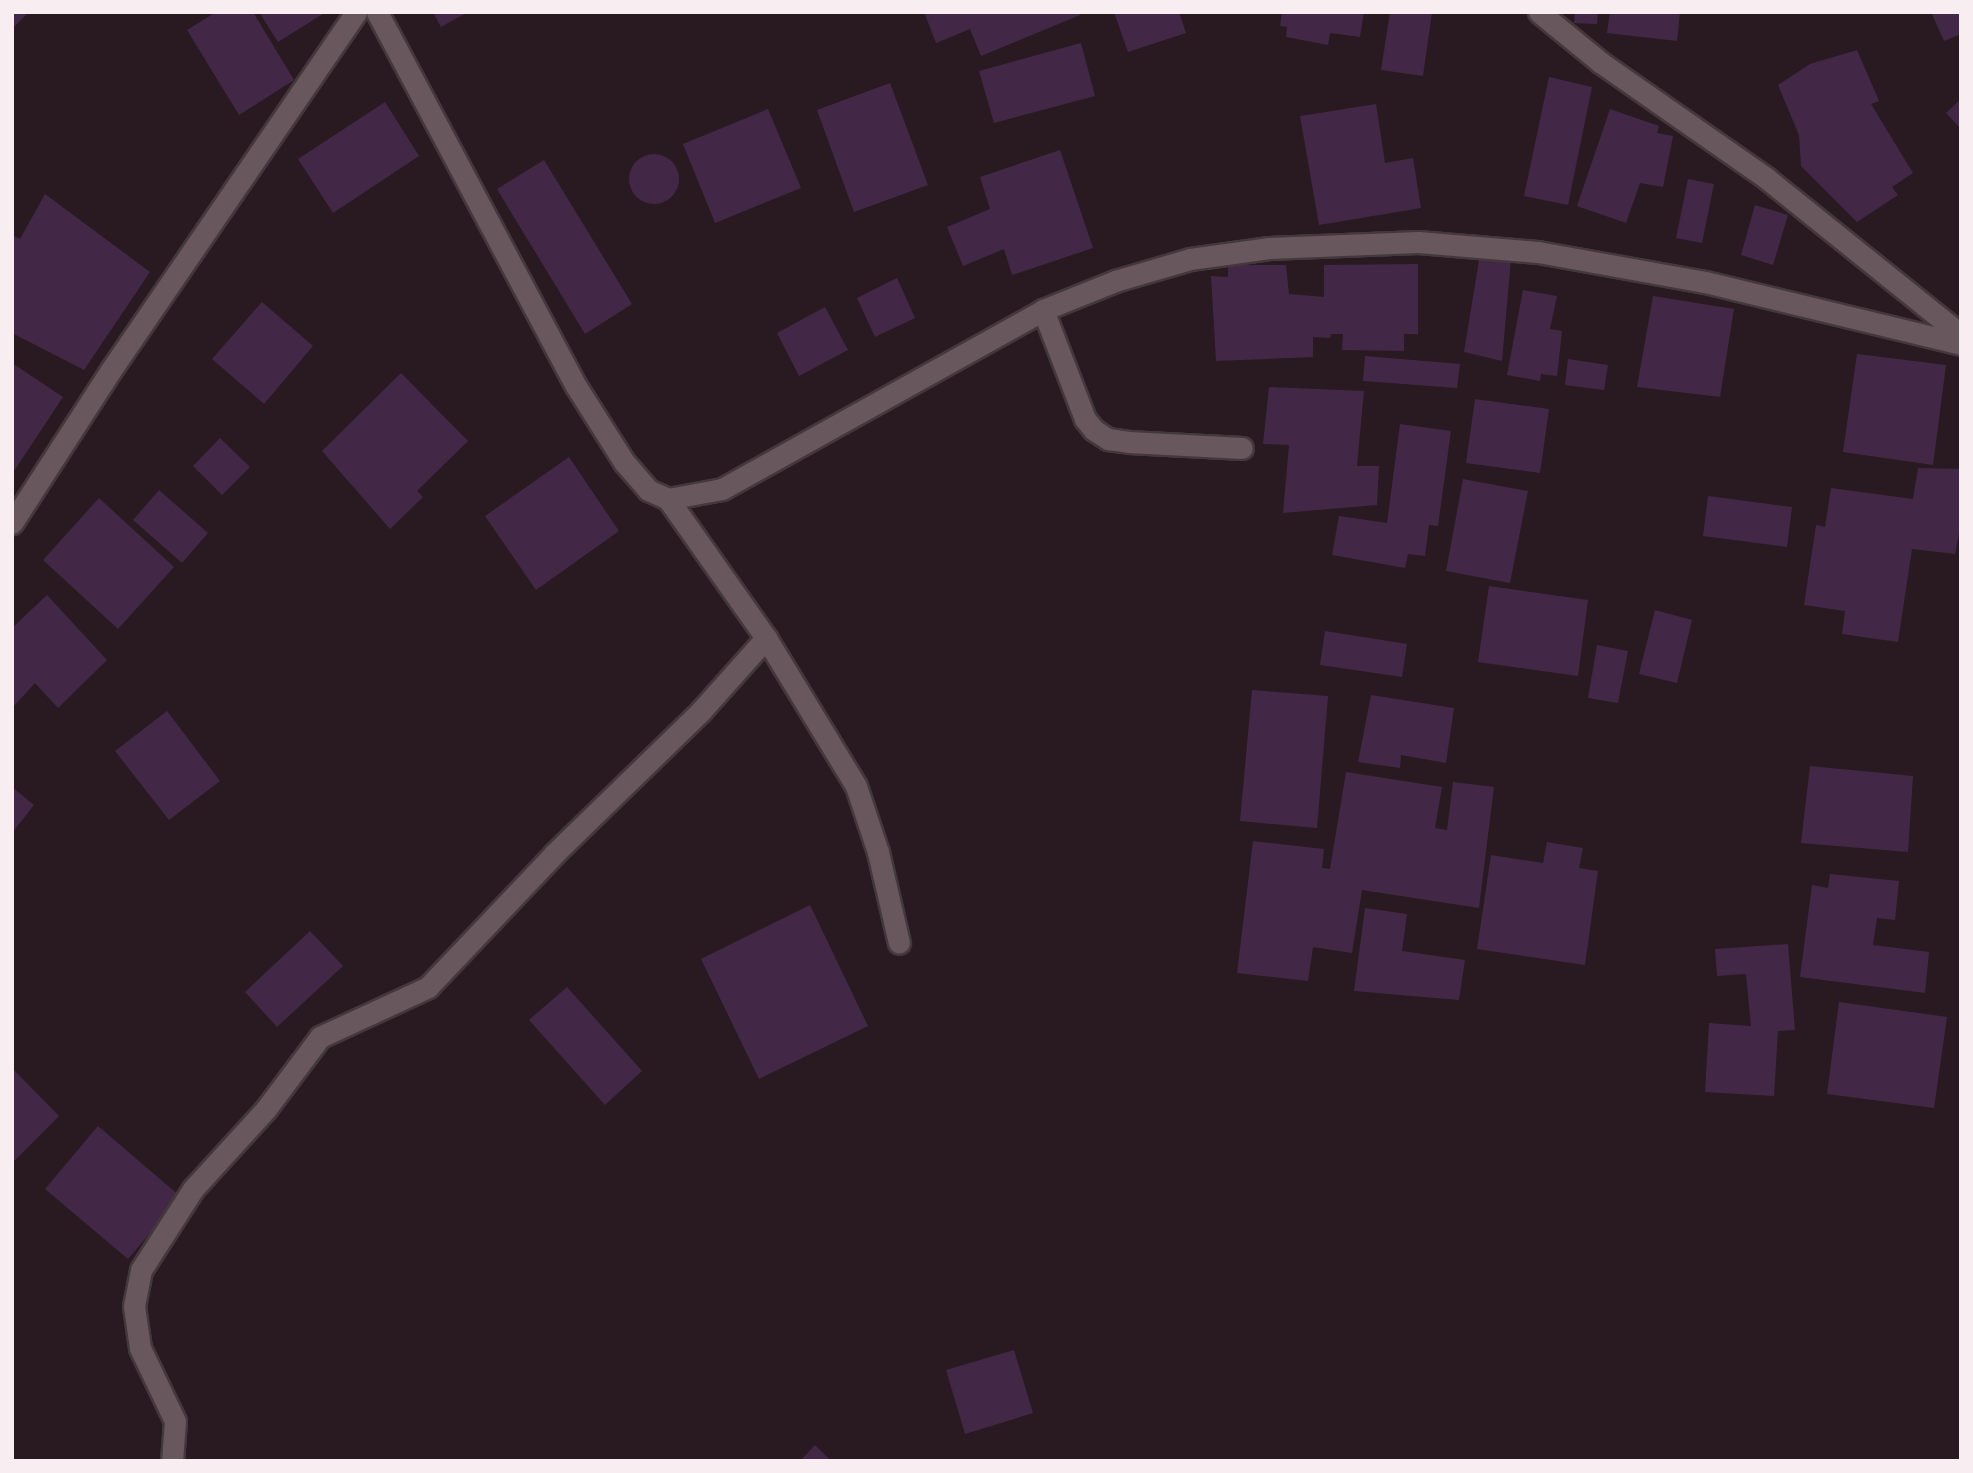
<!DOCTYPE html>
<style>
body{margin:0}
#map{position:relative;width:1973px;height:1473px;overflow:hidden;background:#281a20;font-family:"Exo 2",sans-serif}
div>[style]{position:absolute}
.building>*{inset:0;background:#422846}
.round{border-radius:50%}
.roads{filter:drop-shadow(2px 0 #44383c) drop-shadow(-2px 0 #44383c) drop-shadow(0 2px #44383c) drop-shadow(0 -2px #44383c)}
.minor>*{height:21px;margin:-10.5px;padding:0 10.5px;transform-origin:10.5px;border-radius:10.5px;background:#68575d}
span{translate:-50% -50%;white-space:nowrap;text-align:center;line-height:1.15;-webkit-text-stroke:5px #281a20;paint-order:stroke}
.frame{position:absolute;inset:0;border:14px solid #f8edf1;pointer-events:none}
</style>
<div id="map">
<div class="building">
<i style="clip-path:polygon(12px 12px,29px 12px,12px 29px)"></i>
<i style="clip-path:polygon(216px 12px,253px 12px,294px 80px,239px 115px,187px 30px)"></i>
<i style="clip-path:polygon(259px 12px,326px 12px,278px 42px)"></i>
<i style="clip-path:polygon(433px 12px,468px 12px,441px 27px)"></i>
<i style="clip-path:polygon(924px 12px,1079px 12px,1080px 15px,981px 56px,970px 29px,936px 43px)"></i>
<i style="clip-path:polygon(1114px 12px,1179px 12px,1186px 33px,1128px 52px)"></i>
<i style="clip-path:polygon(1282px 12px,1364px 12px,1360px 37px,1330px 33px,1328px 45px,1286px 37px,1287px 27px,1280px 26px)"></i>
<i style="clip-path:polygon(1390px 12px,1432px 12px,1423px 76px,1381px 70px)"></i>
<i style="clip-path:polygon(1575px 12px,1598px 12px,1597px 24px,1574px 23px)"></i>
<i style="clip-path:polygon(1610px 12px,1680px 12px,1677px 41px,1607px 33px)"></i>
<i style="clip-path:polygon(1931px 12px,1961px 12px,1961px 34px,1944px 41px)"></i>
<i style="clip-path:polygon(1081px 43px,1095px 96px,994px 123px,979px 71px)"></i>
<i style="clip-path:polygon(1857px 50px,1879px 101px,1871px 104px,1913px 173px,1892px 187px,1898px 195px,1857px 222px,1801px 166px,1799px 135px,1778px 85px,1810px 64px)"></i>
<i style="clip-path:polygon(1549px 77px,1592px 87px,1568px 205px,1524px 196px)"></i>
<i style="clip-path:polygon(890px 83px,928px 185px,854px 212px,817px 110px)"></i>
<i style="clip-path:polygon(1961px 99px,1961px 129px,1946px 113px)"></i>
<i style="clip-path:polygon(385px 102px,419px 156px,333px 213px,298px 159px)"></i>
<i style="clip-path:polygon(1376px 104px,1385px 163px,1413px 158px,1421px 208px,1319px 225px,1300px 116px)"></i>
<i style="clip-path:polygon(768px 109px,801px 188px,715px 223px,683px 144px)"></i>
<i style="clip-path:polygon(1610px 109px,1659px 126px,1657px 133px,1673px 136px,1663px 187px,1640px 183px,1626px 223px,1577px 206px)"></i>
<i style="clip-path:polygon(1060px 150px,1093px 248px,1012px 275px,1004px 249px,963px 266px,947px 227px,990px 209px,980px 177px)"></i>
<i class="round" style="left:629px;top:154px;width:50px;height:50px"></i>
<i style="clip-path:polygon(544px 160px,632px 304px,585px 334px,497px 189px)"></i>
<i style="clip-path:polygon(1688px 179px,1714px 184px,1702px 243px,1676px 238px)"></i>
<i style="clip-path:polygon(45px 194px,150px 272px,84px 370px,12px 333px,12px 235px,20px 239px)"></i>
<i style="clip-path:polygon(1755px 205px,1788px 215px,1773px 265px,1741px 255px)"></i>
<i style="clip-path:polygon(1480px 254px,1511px 259px,1502px 361px,1464px 352px)"></i>
<i style="clip-path:polygon(1418px 264px,1418px 334px,1404px 334px,1404px 351px,1342px 350px,1343px 334px,1331px 334px,1330px 338px,1313px 337px,1313px 357px,1216px 361px,1211px 276px,1228px 277px,1228px 265px,1286px 265px,1289px 294px,1324px 297px,1324px 265px)"></i>
<i style="clip-path:polygon(897px 278px,915px 318px,875px 337px,857px 298px)"></i>
<i style="clip-path:polygon(1523px 290px,1557px 296px,1550px 329px,1562px 331px,1557px 376px,1541px 374px,1540px 381px,1507px 375px)"></i>
<i style="clip-path:polygon(1653px 296px,1734px 309px,1720px 397px,1637px 387px)"></i>
<i style="clip-path:polygon(262px 302px,313px 346px,264px 404px,212px 359px)"></i>
<i style="clip-path:polygon(825px 307px,848px 350px,799px 376px,777px 333px)"></i>
<i style="clip-path:polygon(1857px 354px,1946px 365px,1933px 465px,1843px 452px)"></i>
<i style="clip-path:polygon(1365px 356px,1460px 364px,1457px 388px,1363px 381px)"></i>
<i style="clip-path:polygon(1568px 359px,1608px 365px,1604px 390px,1565px 385px)"></i>
<i style="clip-path:polygon(12px 363px,63px 397px,12px 474px)"></i>
<i style="clip-path:polygon(401px 373px,468px 441px,417px 491px,423px 497px,390px 529px,322px 451px)"></i>
<i style="clip-path:polygon(1269px 387px,1364px 391px,1357px 466px,1379px 466px,1377px 505px,1283px 513px,1289px 445px,1263px 444px)"></i>
<i style="clip-path:polygon(1475px 399px,1549px 409px,1540px 473px,1466px 463px)"></i>
<i style="clip-path:polygon(1400px 424px,1451px 431px,1438px 526px,1429px 525px,1425px 556px,1408px 554px,1405px 568px,1332px 555px,1339px 516px,1387px 523px)"></i>
<i style="clip-path:polygon(220px 438px,250px 467px,222px 495px,193px 466px)"></i>
<i style="clip-path:polygon(569px 457px,619px 531px,536px 590px,485px 516px)"></i>
<i style="clip-path:polygon(1918px 468px,1961px 469px,1961px 523px,1955px 554px,1912px 549px,1898px 642px,1842px 634px,1845px 611px,1804px 605px,1816px 525px,1825px 527px,1831px 488px,1913px 499px)"></i>
<i style="clip-path:polygon(1463px 479px,1528px 491px,1510px 583px,1446px 571px)"></i>
<i style="clip-path:polygon(159px 490px,208px 533px,182px 563px,133px 520px)"></i>
<i style="clip-path:polygon(1708px 496px,1792px 507px,1787px 547px,1703px 536px)"></i>
<i style="clip-path:polygon(99px 498px,174px 567px,118px 629px,43px 560px)"></i>
<i style="clip-path:polygon(1489px 586px,1588px 600px,1578px 676px,1478px 662px)"></i>
<i style="clip-path:polygon(47px 595px,107px 660px,58px 708px,35px 683px,12px 708px,12px 628px)"></i>
<i style="clip-path:polygon(1655px 610px,1692px 620px,1677px 683px,1639px 674px)"></i>
<i style="clip-path:polygon(1325px 631px,1407px 644px,1402px 677px,1320px 665px)"></i>
<i style="clip-path:polygon(1597px 645px,1628px 651px,1618px 703px,1588px 698px)"></i>
<i style="clip-path:polygon(1252px 690px,1328px 696px,1317px 828px,1240px 821px)"></i>
<i style="clip-path:polygon(1371px 695px,1454px 708px,1446px 763px,1401px 755px,1400px 768px,1358px 762px)"></i>
<i style="clip-path:polygon(167px 711px,220px 781px,169px 820px,115px 751px)"></i>
<i style="clip-path:polygon(1810px 766px,1913px 776px,1908px 852px,1801px 843px)"></i>
<i style="clip-path:polygon(1346px 772px,1442px 787px,1435px 828px,1447px 830px,1453px 782px,1494px 787px,1479px 908px,1362px 890px,1352px 953px,1313px 947px,1308px 981px,1237px 973px,1253px 841px,1324px 849px,1322px 868px,1330px 869px)"></i>
<i style="clip-path:polygon(12px 787px,34px 805px,12px 833px)"></i>
<i style="clip-path:polygon(1547px 842px,1583px 848px,1579px 868px,1598px 871px,1585px 965px,1477px 949px,1491px 855px,1543px 863px)"></i>
<i style="clip-path:polygon(1830px 874px,1899px 881px,1895px 920px,1877px 918px,1873px 945px,1929px 952px,1925px 993px,1800px 977px,1812px 885px,1828px 888px)"></i>
<i style="clip-path:polygon(810px 905px,868px 1026px,759px 1079px,701px 959px)"></i>
<i style="clip-path:polygon(1365px 908px,1407px 914px,1402px 951px,1465px 960px,1459px 1000px,1354px 991px)"></i>
<i style="clip-path:polygon(310px 931px,343px 966px,277px 1027px,245px 992px)"></i>
<i style="clip-path:polygon(1788px 944px,1795px 1030px,1778px 1031px,1774px 1096px,1705px 1092px,1709px 1023px,1751px 1026px,1746px 974px,1717px 976px,1715px 949px)"></i>
<i style="clip-path:polygon(567px 987px,642px 1071px,605px 1105px,529px 1020px)"></i>
<i style="clip-path:polygon(1839px 1002px,1947px 1017px,1934px 1108px,1827px 1094px)"></i>
<i style="clip-path:polygon(14px 1070px,59px 1116px,12px 1163px,12px 1072px)"></i>
<i style="clip-path:polygon(98px 1126px,181px 1197px,128px 1259px,45px 1189px)"></i>
<i style="clip-path:polygon(1014px 1350px,1033px 1413px,965px 1434px,946px 1370px)"></i>
<i style="clip-path:polygon(815px 1445px,831px 1461px,800px 1461px)"></i>
</div>
<div class="roads">
<div class="minor">
<i style="left:377px;top:12px;width:424px;rotate:62deg"></i>
<i style="left:576px;top:386px;width:90px;rotate:57.7deg"></i>
<i style="left:624px;top:462px;width:37px;rotate:49deg"></i>
<i style="left:648px;top:490px;width:22px;rotate:24deg"></i>
<i style="left:668px;top:499px;width:55px;rotate:-10.5deg"></i>
<i style="left:722px;top:489px;width:368px;rotate:-29.1deg"></i>
<i style="left:1043px;top:310px;width:78px;rotate:-21.9deg"></i>
<i style="left:1115px;top:281px;width:78px;rotate:-16.3deg"></i>
<i style="left:1190px;top:259px;width:80px;rotate:-7.9deg"></i>
<i style="left:1269px;top:248px;width:149px;rotate:-2.3deg"></i>
<i style="left:1418px;top:242px;width:120px;rotate:4.8deg"></i>
<i style="left:1538px;top:252px;width:170px;rotate:10.2deg"></i>
<i style="left:1705px;top:282px;width:263px;rotate:13.6deg"></i>
<i style="left:1539px;top:12px;width:79px;rotate:39.3deg"></i>
<i style="left:1600px;top:62px;width:203px;rotate:34.9deg"></i>
<i style="left:1766px;top:178px;width:250px;rotate:38.8deg"></i>
<i style="left:1043px;top:310px;width:117px;rotate:68.9deg"></i>
<i style="left:1085px;top:419px;width:14px;rotate:51deg"></i>
<i style="left:1094px;top:430px;width:17px;rotate:33deg"></i>
<i style="left:1108px;top:439px;width:21px;rotate:8deg"></i>
<i style="left:1129px;top:442px;width:113px;rotate:3deg"></i>
<i style="left:668px;top:499px;width:170px;rotate:54.8deg"></i>
<i style="left:766px;top:638px;width:173px;rotate:58.7deg"></i>
<i style="left:856px;top:786px;width:70px;rotate:71.6deg"></i>
<i style="left:878px;top:852px;width:93px;rotate:77deg"></i>
<i style="left:12px;top:523px;width:182px;rotate:-57.1deg"></i>
<i style="left:111px;top:370px;width:434px;rotate:-55.6deg"></i>
<i style="left:172px;top:1461px;width:40px;rotate:-85.7deg"></i>
<i style="left:175px;top:1421px;width:81px;rotate:-115.6deg"></i>
<i style="left:140px;top:1348px;width:42px;rotate:-98.1deg"></i>
<i style="left:134px;top:1306px;width:37px;rotate:-79deg"></i>
<i style="left:141px;top:1270px;width:96px;rotate:-57.3deg"></i>
<i style="left:193px;top:1189px;width:108px;rotate:-47.6deg"></i>
<i style="left:266px;top:1109px;width:90px;rotate:-53.1deg"></i>
<i style="left:320px;top:1037px;width:119px;rotate:-24.8deg"></i>
<i style="left:428px;top:987px;width:183px;rotate:-46.5deg"></i>
<i style="left:554px;top:854px;width:205px;rotate:-44.2deg"></i>
<i style="left:701px;top:711px;width:98px;rotate:-48.3deg"></i>
</div>
</div>
<div class="frame"></div>
</div>
